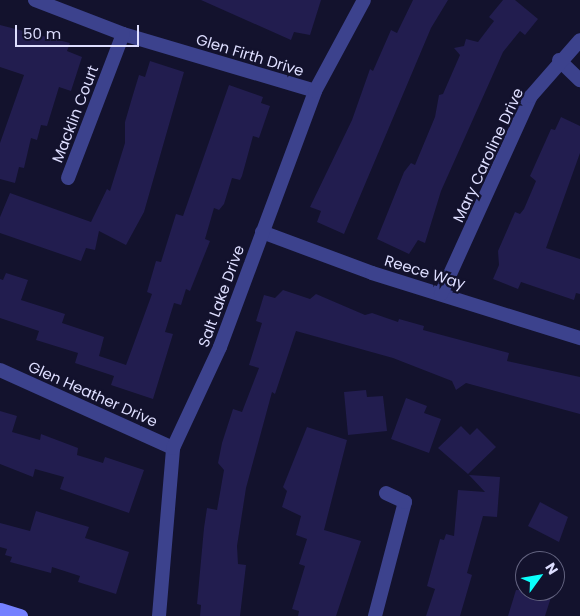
<!DOCTYPE html>
<style>
body{margin:0}
#map{position:relative;width:580px;height:616px;overflow:hidden;background:#13122d;font-family:Poppins,sans-serif}
div>[style]{position:absolute}
.building>*{inset:0;background:#221d4f}
.street>*{height:14px;margin:-7px;padding:0 7px;transform-origin:7px;border-radius:7px;background:#3c428d}
.secondary>*{height:15px;margin:-7.5px;padding:0 7.5px;transform-origin:7.5px;border-radius:7.5px;background:#7581ff}
span{translate:-50% -50%;white-space:nowrap;text-align:center;line-height:1.15;-webkit-text-stroke:4.5px #13122d;paint-order:stroke}
.street-label{font-size:15px;color:#dedeff}
.north{position:absolute;left:515px;top:551px;width:50px;height:50px;box-sizing:border-box;background:#13122d;border:1px solid #646481;border-radius:50%;rotate:58deg;font-size:14px;font-weight:700;line-height:20px;text-align:center;color:#dedeff}
.north::after{content:'';display:block;margin:auto;width:18px;height:22px;background:#0afffc;clip-path:polygon(50% 0,100% 100%,50% 72%,0 100%)}
.scale{position:absolute;left:15px;top:25px;width:124px;height:22px;box-sizing:border-box;border:2px solid #dedeff;border-top:0;padding-left:6px;font-size:15px;line-height:18px;white-space:nowrap;color:#dedeff;-webkit-text-stroke:4px #13122d;paint-order:stroke}
</style>
<div id="map">
<div class="building">
<i style="clip-path:polygon(201px 0,321px 0,310px 35px,294px 32px,291px 40px)"></i>
<i style="clip-path:polygon(413px 0,448px 0,431px 28px,344px 234px,317px 222px,321px 211px,310px 207px,352px 120px,370px 69px,373px 71px,391px 30px,397px 33px)"></i>
<i style="clip-path:polygon(503px 0,515px 0,538px 19px,525px 35px,520px 31px,503px 52px,441px 191px,425px 243px,418px 240px,409px 254px,377px 239px,404px 172px,411px 163px,415px 165px,435px 117px,439px 95px,443px 94px,460px 55px,454px 48px,464px 46px,466px 39px,478px 42px,494px 21px,489px 17px)"></i>
<i style="clip-path:polygon(0 25px,70px 43px,67px 51px,82px 57px,71px 91px,59px 87px,47px 126px,41px 125px,37px 140px,31px 138px,24px 168px,19px 167px,15px 183px,0 179px,0 143px,24px 75px,0 67px)"></i>
<i style="clip-path:polygon(150px 61px,184px 72px,144px 212px,126px 245px,99px 231px,95px 250px,86px 248px,81px 261px,0 233px,0 217px,10px 193px,91px 222px,107px 189px,110px 191px,125px 143px,125px 122px,132px 98px,139px 75px,145px 77px)"></i>
<i style="clip-path:polygon(229px 85px,263px 97px,261px 103px,270px 106px,259px 138px,253px 136px,242px 176px,240px 180px,232px 178px,224px 204px,219px 210px,214px 208px,205px 239px,210px 241px,190px 291px,186px 289px,181px 305px,174px 303px,165px 332px,173px 334px,153px 399px,111px 385px,114px 376px,75px 363px,78px 353px,36px 340px,39px 331px,0 318px,0 279px,3px 280px,6px 273px,28px 280px,21px 300px,65px 314px,62px 323px,104px 337px,99px 356px,126px 365px,152px 294px,147px 292px,156px 261px,161px 262px,176px 214px,183px 216px)"></i>
<i style="clip-path:polygon(561px 117px,580px 126px,580px 153px,546px 248px,580px 259px,580px 294px,576px 293px,574px 300px,521px 282px,518px 289px,493px 279px,499px 265px,498px 251px,515px 212px,520px 214px,524px 209px,536px 181px,530px 176px,551px 129px,555px 130px)"></i>
<i style="clip-path:polygon(283px 290px,310px 299px,316px 294px,365px 315px,372px 313px,398px 322px,399px 319px,424px 326px,423px 330px,509px 353px,507px 361px,580px 377px,580px 414px,466px 383px,456px 390px,452px 381px,393px 358px,296px 331px,275px 394px,272px 392px,246px 488px,237px 546px,238px 564px,246px 565px,240px 616px,200px 616px,201px 605px,197px 604px,204px 528px,207px 508px,217px 510px,224px 470px,218px 463px,222px 443px,233px 409px,242px 412px,259px 368px,249px 365px,262px 323px,256px 321px,264px 295px,275px 298px)"></i>
<i style="clip-path:polygon(366px 390px,367px 397px,383px 396px,387px 431px,348px 435px,344px 392px)"></i>
<i style="clip-path:polygon(406px 398px,427px 406px,424px 413px,441px 419px,429px 453px,391px 439px)"></i>
<i style="clip-path:polygon(0 411px,17px 416px,12px 432px,40px 440px,41px 434px,78px 448px,77px 455px,103px 463px,105px 457px,144px 470px,129px 513px,60px 489px,64px 477px,35px 469px,33px 477px,0 464px)"></i>
<i style="clip-path:polygon(461px 426px,470px 435px,477px 428px,496px 447px,468px 474px,438px 448px)"></i>
<i style="clip-path:polygon(307px 427px,347px 440px,324px 530px,361px 541px,336px 616px,298px 616px,299px 611px,292px 609px,305px 566px,299px 564px,307px 539px,296px 535px,301px 516px,282px 507px,287px 491px,283px 487px)"></i>
<i style="clip-path:polygon(469px 475px,500px 477px,497px 517px,483px 516px,467px 573px,472px 575px,460px 616px,426px 616px,435px 589px,427px 586px,440px 539px,444px 540px,446px 534px,454px 536px,458px 490px,485px 492px)"></i>
<i style="clip-path:polygon(540px 502px,568px 517px,559px 542px,528px 526px)"></i>
<i style="clip-path:polygon(36px 511px,89px 527px,85px 538px,129px 552px,116px 594px,78px 582px,80px 576px,52px 567px,51px 573px,10px 562px,12px 557px,5px 555px,7px 549px,0 547px,0 523px,30px 531px)"></i>
<i style="clip-path:polygon(516px 590px,553px 591px,545px 616px,508px 616px)"></i>
</div>
<div class="street">
<i style="left:35px;top:0;width:94px;rotate:21.1deg"></i>
<i style="left:123px;top:34px;width:200px;rotate:16.5deg"></i>
<i style="left:559px;top:60px;width:29px;rotate:44deg"></i>
<i style="left:68px;top:178px;width:154px;rotate:-69.1deg"></i>
<i style="left:262px;top:232px;width:117px;rotate:20.4deg"></i>
<i style="left:372px;top:273px;width:218px;rotate:17.4deg"></i>
<i style="left:441px;top:294px;width:217px;rotate:-65.6deg"></i>
<i style="left:531px;top:96px;width:74px;rotate:-48.8deg"></i>
<i style="left:0;top:370px;width:190px;rotate:24.3deg"></i>
<i style="left:159px;top:616px;width:169px;rotate:-85.2deg"></i>
<i style="left:173px;top:448px;width:111px;rotate:-65deg"></i>
<i style="left:220px;top:347px;width:273px;rotate:-69.6deg"></i>
<i style="left:315px;top:91px;width:103px;rotate:-61.7deg"></i>
<i style="left:375px;top:616px;width:118px;rotate:-75.3deg"></i>
<i style="left:405px;top:502px;width:21px;rotate:-155deg"></i>
</div>
<div class="secondary">
<i style="left:0;top:610px;width:21px;rotate:17deg"></i>
</div>
<div class="street-label">
<span style="left:250px;top:55px;rotate:17deg">Glen Firth Drive</span>
<span style="left:75px;top:114px;rotate:-69deg">Macklin Court</span>
<span style="left:488px;top:155px;rotate:-65deg">Mary Caroline Drive</span>
<span style="left:425px;top:272px;rotate:17deg">Reece Way</span>
<span style="left:221px;top:296px;rotate:-70deg">Salt Lake Drive</span>
<span style="left:93px;top:394px;rotate:24deg">Glen Heather Drive</span>
</div>
<div class="north">N</div>
<div class="scale">50 m</div>
</div>
